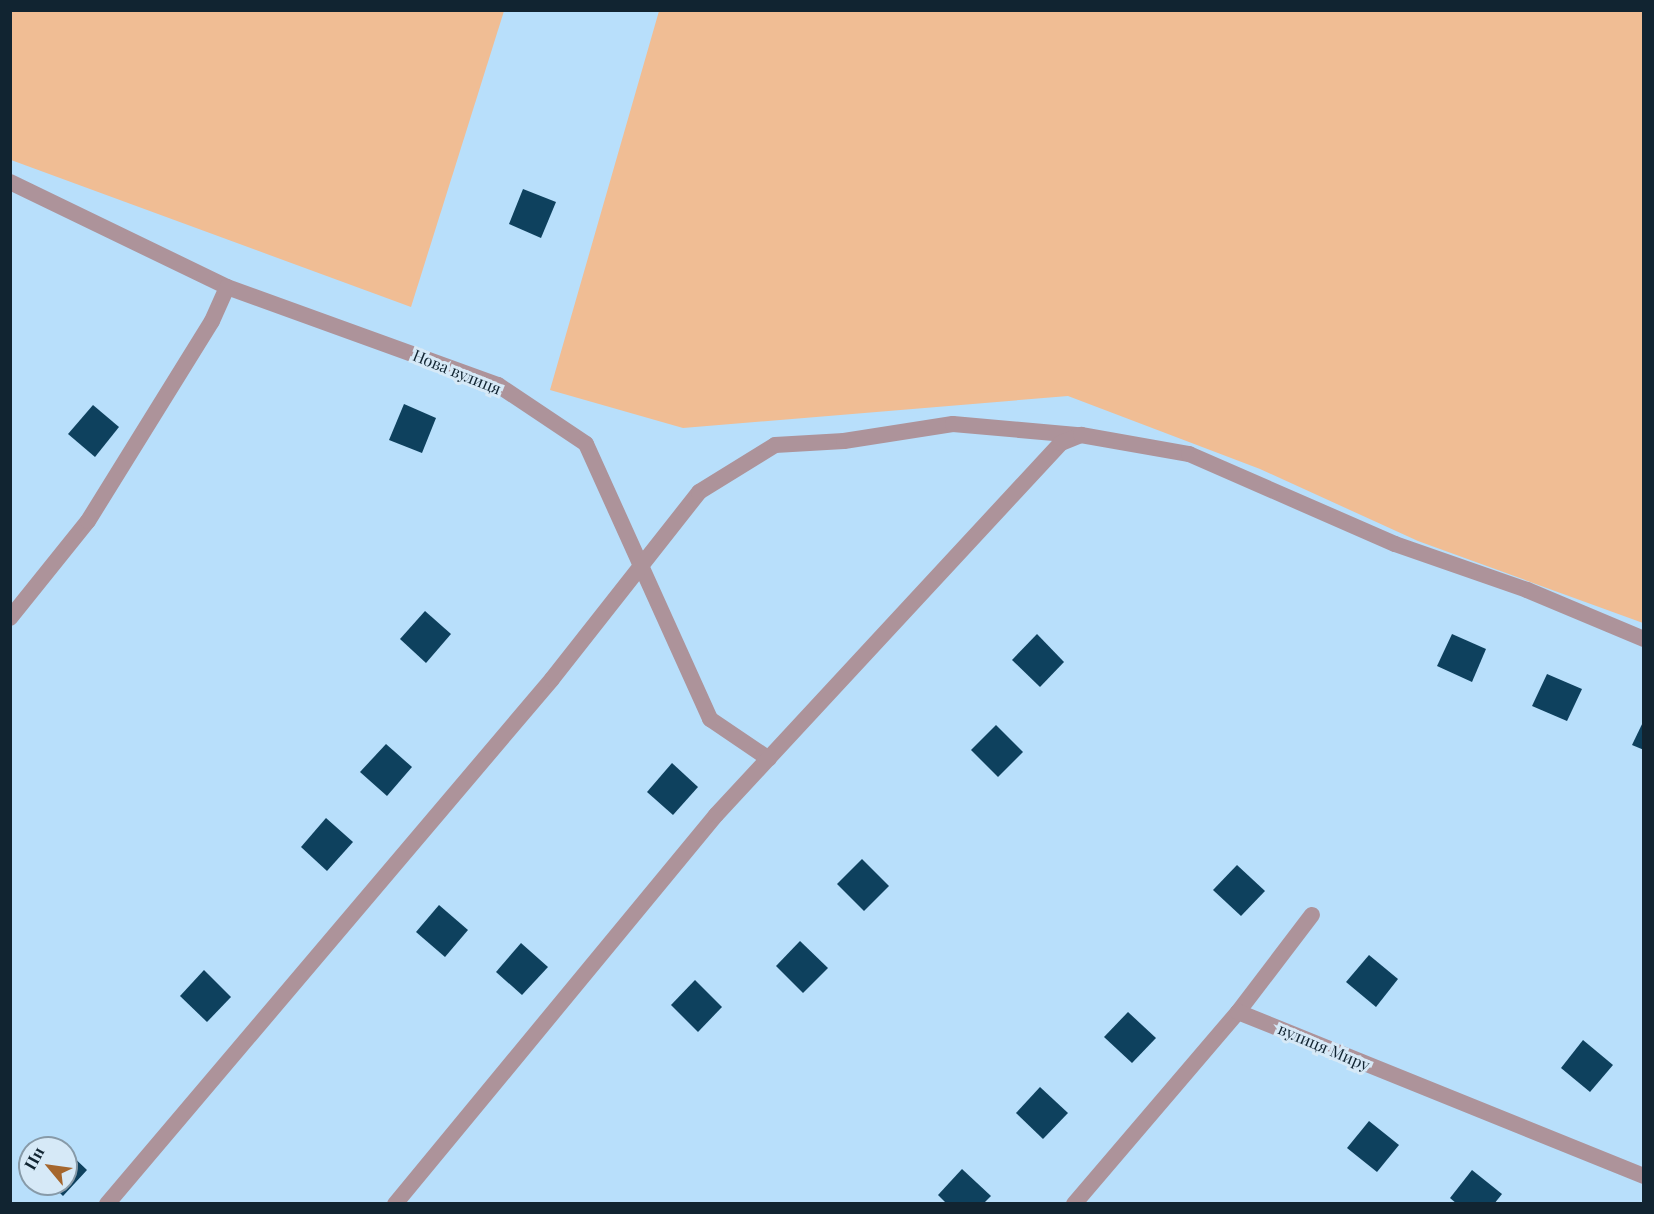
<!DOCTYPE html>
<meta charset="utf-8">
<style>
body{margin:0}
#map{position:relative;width:1654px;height:1214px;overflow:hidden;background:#b8dffb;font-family:"Playfair Display",serif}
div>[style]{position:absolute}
.green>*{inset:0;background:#f0bd94}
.building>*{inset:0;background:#0e415e}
.minor>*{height:16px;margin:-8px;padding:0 8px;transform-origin:8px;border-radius:8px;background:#ad939a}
span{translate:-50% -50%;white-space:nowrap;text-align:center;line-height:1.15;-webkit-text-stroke:6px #d6e9f7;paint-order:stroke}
.street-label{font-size:16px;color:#112431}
.frame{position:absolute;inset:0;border:12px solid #112431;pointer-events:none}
.north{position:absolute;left:18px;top:1136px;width:60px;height:60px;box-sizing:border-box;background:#d6e9f7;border:2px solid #879aa8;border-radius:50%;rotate:299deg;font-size:16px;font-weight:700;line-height:24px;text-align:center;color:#112431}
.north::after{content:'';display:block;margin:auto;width:21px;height:27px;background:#a5662d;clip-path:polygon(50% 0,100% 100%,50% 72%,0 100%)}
</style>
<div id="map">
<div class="green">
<i style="clip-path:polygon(10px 11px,504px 11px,411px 307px,11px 160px)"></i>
<i style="clip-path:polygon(659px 11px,1643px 11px,1643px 623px,1418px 541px,1260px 469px,1068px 396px,683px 428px,550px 390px)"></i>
</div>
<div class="building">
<i style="clip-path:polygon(523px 189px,556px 202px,541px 238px,509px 224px)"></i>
<i style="clip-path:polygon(404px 404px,436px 418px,422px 453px,389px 440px)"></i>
<i style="clip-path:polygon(93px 405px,119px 427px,95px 457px,68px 434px)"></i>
<i style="clip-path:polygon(425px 611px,451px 634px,426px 663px,400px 639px)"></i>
<i style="clip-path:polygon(1037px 634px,1064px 662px,1040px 687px,1012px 660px)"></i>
<i style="clip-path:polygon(1452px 634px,1486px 649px,1472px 682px,1437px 666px)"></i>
<i style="clip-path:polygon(1547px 674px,1582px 689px,1567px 721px,1532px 706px)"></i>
<i style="clip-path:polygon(1644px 720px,1644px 750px,1632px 745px)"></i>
<i style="clip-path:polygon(996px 725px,1023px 752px,998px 777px,971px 750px)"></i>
<i style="clip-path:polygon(386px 744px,412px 767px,387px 796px,360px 772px)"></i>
<i style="clip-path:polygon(672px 763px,698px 787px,673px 815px,647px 792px)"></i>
<i style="clip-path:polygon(326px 818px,353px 842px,327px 871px,301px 847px)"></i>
<i style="clip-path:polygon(862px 859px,889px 886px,864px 911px,837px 884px)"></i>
<i style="clip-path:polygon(1237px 865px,1265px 891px,1241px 916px,1213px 890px)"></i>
<i style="clip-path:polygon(439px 905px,468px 930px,445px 957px,416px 932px)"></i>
<i style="clip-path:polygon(800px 941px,828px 968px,803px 993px,776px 966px)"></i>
<i style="clip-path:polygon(521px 943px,548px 967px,522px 995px,496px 972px)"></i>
<i style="clip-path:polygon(1369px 955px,1398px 979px,1376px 1007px,1346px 982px)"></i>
<i style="clip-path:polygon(204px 970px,231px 997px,207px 1022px,180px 996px)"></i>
<i style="clip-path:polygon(695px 980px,722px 1007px,698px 1032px,671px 1005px)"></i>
<i style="clip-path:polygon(1128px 1012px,1156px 1038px,1132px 1063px,1104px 1037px)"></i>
<i style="clip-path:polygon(1583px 1040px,1613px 1065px,1590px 1092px,1561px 1068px)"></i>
<i style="clip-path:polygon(1040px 1087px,1068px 1113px,1043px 1139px,1016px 1113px)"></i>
<i style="clip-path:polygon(1369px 1121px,1399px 1145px,1377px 1172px,1347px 1148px)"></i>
<i style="clip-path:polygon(66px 1150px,87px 1170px,63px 1196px,51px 1184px,66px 1184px)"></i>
<i style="clip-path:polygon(962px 1169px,991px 1196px,983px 1204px,947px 1204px,938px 1195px)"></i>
<i style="clip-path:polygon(1472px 1170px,1502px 1194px,1494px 1204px,1457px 1204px,1450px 1198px)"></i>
</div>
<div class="minor">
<i style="left:10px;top:182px;width:241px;rotate:25.8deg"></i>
<i style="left:227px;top:287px;width:288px;rotate:19.9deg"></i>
<i style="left:498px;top:385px;width:106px;rotate:33.8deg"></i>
<i style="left:586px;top:444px;width:302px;rotate:65.7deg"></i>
<i style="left:710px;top:719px;width:71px;rotate:34.1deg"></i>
<i style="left:10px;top:618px;width:124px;rotate:-51.2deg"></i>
<i style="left:88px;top:521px;width:235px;rotate:-58.2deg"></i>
<i style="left:212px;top:321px;width:37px;rotate:-66deg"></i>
<i style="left:1238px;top:1012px;width:122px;rotate:-52.7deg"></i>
<i style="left:107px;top:1204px;width:688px;rotate:-49.71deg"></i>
<i style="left:552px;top:679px;width:238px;rotate:-51.8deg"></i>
<i style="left:699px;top:492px;width:89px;rotate:-31.7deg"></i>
<i style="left:775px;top:445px;width:69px;rotate:-3.3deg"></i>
<i style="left:844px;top:441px;width:110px;rotate:-8.9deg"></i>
<i style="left:953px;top:424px;width:124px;rotate:5.1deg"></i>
<i style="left:395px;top:1204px;width:504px;rotate:-50.47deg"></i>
<i style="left:716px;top:815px;width:507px;rotate:-47.16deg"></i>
<i style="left:1061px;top:443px;width:22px;rotate:-22deg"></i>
<i style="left:1081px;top:435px;width:110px;rotate:10deg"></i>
<i style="left:1189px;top:454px;width:225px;rotate:23.6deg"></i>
<i style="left:1395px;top:544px;width:140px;rotate:19.2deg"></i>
<i style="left:1527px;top:590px;width:127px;rotate:22.7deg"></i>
<i style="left:1074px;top:1204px;width:253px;rotate:-49.5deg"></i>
<i style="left:1238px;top:1012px;width:438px;rotate:22deg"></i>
</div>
<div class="street-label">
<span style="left:457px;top:372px;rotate:22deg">Нова вулиця</span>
<span style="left:1324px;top:1047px;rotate:23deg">вулиця Миру</span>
</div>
<div class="frame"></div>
<div class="north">Пн</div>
</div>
